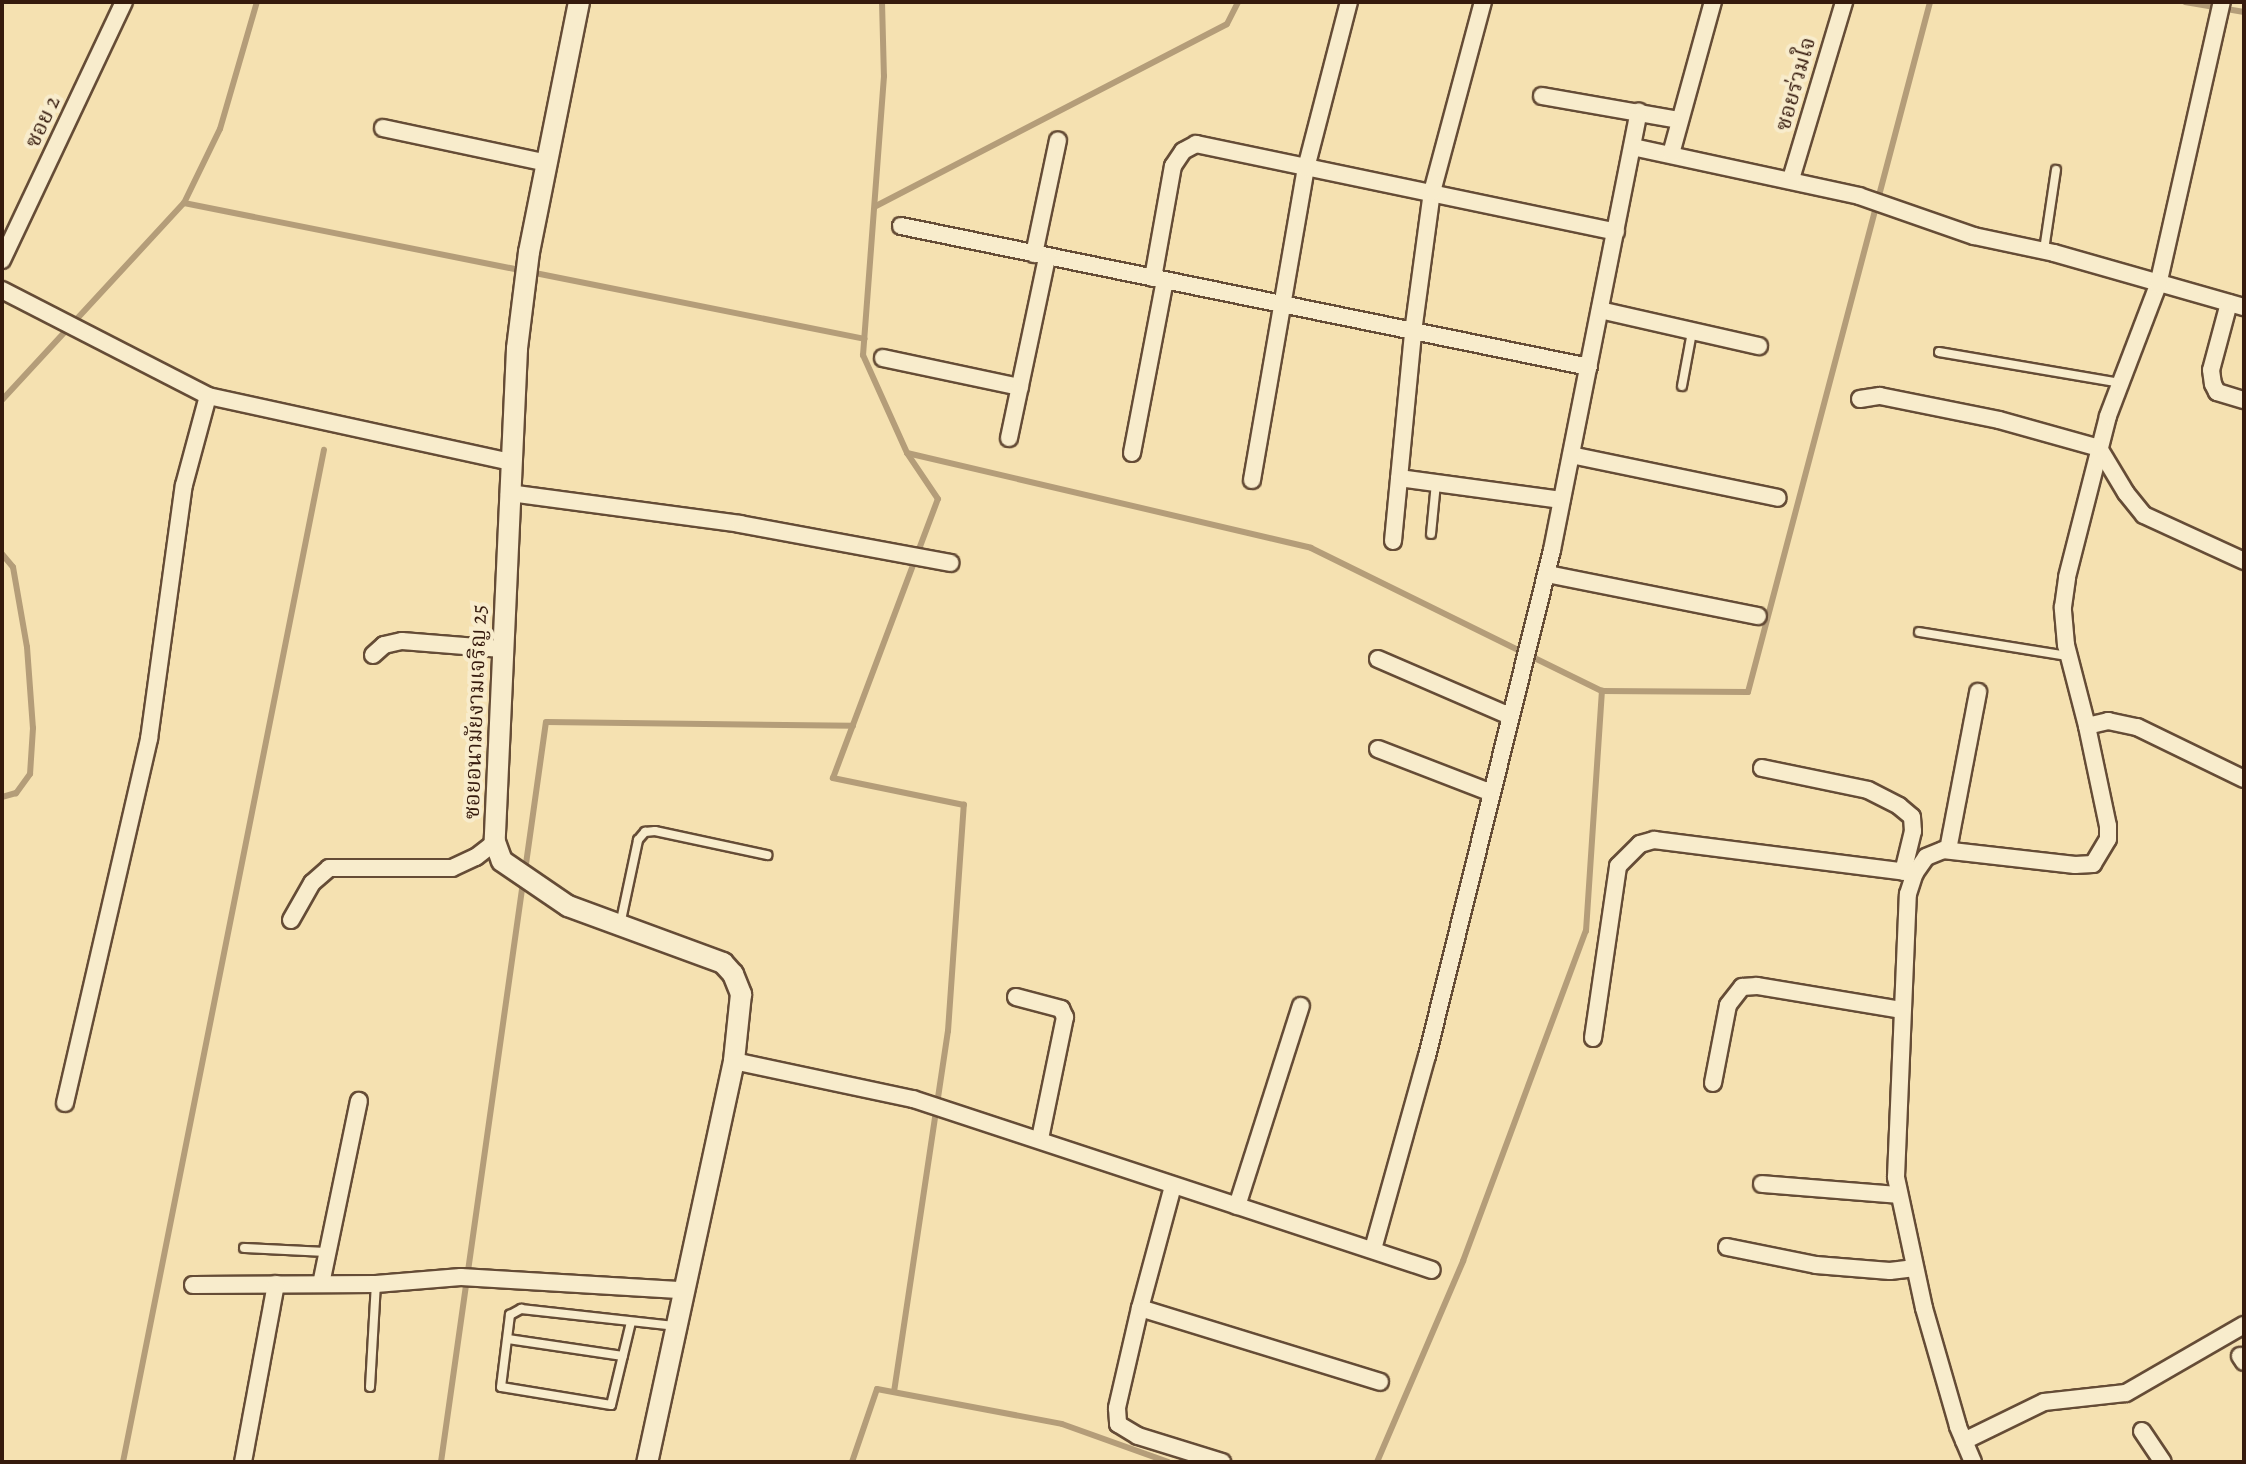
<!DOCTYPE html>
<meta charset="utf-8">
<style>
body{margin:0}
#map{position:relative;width:2246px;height:1464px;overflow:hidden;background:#f5e1b1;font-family:Alegreya,"Noto Serif Thai",serif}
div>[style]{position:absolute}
.stream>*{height:6px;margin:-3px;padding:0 3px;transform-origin:3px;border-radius:3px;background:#b49d79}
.roads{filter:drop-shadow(2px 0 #654c36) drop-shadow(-2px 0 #654c36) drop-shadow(0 2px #654c36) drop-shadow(0 -2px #654c36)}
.service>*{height:8px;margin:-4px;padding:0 4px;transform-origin:4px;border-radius:4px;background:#f8eccc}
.minor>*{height:16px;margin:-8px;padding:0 8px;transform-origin:8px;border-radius:8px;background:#f8eccc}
.tertiary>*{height:20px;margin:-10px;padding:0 10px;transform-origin:10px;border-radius:10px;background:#f8eccc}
span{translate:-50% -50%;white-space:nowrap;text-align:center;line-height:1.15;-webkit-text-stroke:8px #f8eccc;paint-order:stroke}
.street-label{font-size:22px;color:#351a0d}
.frame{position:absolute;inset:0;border:4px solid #351a0d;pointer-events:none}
</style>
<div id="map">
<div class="stream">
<i style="left:882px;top:2px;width:74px;rotate:88.5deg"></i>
<i style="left:884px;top:76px;width:280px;rotate:94.3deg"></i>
<i style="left:863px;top:355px;width:107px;rotate:65.8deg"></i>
<i style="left:2185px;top:2px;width:60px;rotate:9.6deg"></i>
<i style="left:184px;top:203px;width:694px;rotate:11.29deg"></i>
<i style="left:876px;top:206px;width:395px;rotate:-27.4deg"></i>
<i style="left:1227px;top:24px;width:25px;rotate:-63deg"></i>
<i style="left:2px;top:400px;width:268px;rotate:-47.3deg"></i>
<i style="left:184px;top:203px;width:82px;rotate:-64.1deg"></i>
<i style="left:220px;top:129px;width:132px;rotate:-73.8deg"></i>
<i style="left:2px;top:554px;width:17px;rotate:50deg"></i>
<i style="left:13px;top:567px;width:81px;rotate:80.1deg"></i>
<i style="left:27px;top:647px;width:81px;rotate:85.8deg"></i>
<i style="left:33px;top:728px;width:46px;rotate:93.7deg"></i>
<i style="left:30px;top:774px;width:24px;rotate:126deg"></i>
<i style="left:16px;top:793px;width:15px;rotate:164deg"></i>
<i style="left:525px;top:871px;width:150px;rotate:-82deg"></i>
<i style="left:546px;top:722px;width:307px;rotate:0.7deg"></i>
<i style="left:894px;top:1392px;width:365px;rotate:-81.5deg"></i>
<i style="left:948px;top:1031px;width:227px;rotate:-86deg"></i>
<i style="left:964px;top:805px;width:134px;rotate:-168.4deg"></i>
<i style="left:833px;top:778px;width:298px;rotate:-69.4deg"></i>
<i style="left:938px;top:499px;width:55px;rotate:-124deg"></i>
<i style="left:907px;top:453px;width:415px;rotate:13.2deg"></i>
<i style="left:1311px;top:548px;width:324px;rotate:26.2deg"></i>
<i style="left:1602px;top:691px;width:146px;rotate:0.4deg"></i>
<i style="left:1748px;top:692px;width:714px;rotate:-75.22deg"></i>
<i style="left:123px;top:1462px;width:1032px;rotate:-78.77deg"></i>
<i style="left:441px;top:1462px;width:586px;rotate:-81.95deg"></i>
<i style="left:852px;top:1462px;width:77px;rotate:-71.1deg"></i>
<i style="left:877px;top:1389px;width:188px;rotate:10.7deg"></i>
<i style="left:1062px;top:1424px;width:113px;rotate:19.7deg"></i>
<i style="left:1377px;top:1462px;width:219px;rotate:-66.8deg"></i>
<i style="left:1463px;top:1261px;width:352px;rotate:-69.6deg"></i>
<i style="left:1586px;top:931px;width:241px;rotate:-86.2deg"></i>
</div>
<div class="roads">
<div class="service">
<i style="left:2044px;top:250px;width:81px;rotate:-81.5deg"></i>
<i style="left:1939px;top:352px;width:185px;rotate:9.7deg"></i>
<i style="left:1682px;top:386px;width:55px;rotate:-79.5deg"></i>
<i style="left:1431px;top:534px;width:51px;rotate:-84.4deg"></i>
<i style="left:1919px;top:632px;width:151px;rotate:9.2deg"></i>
<i style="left:620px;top:925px;width:87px;rotate:-78deg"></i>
<i style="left:638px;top:840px;width:11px;rotate:-49deg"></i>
<i style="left:645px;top:832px;width:10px;rotate:-6deg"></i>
<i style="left:655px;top:831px;width:115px;rotate:12.1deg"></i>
<i style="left:244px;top:1248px;width:83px;rotate:2.8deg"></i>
<i style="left:631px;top:1322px;width:85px;rotate:103.5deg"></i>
<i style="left:611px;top:1405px;width:111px;rotate:-170.7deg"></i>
<i style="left:501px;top:1387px;width:73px;rotate:-82.9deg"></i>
<i style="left:510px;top:1315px;width:13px;rotate:-29deg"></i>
<i style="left:521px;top:1309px;width:154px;rotate:6.3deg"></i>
<i style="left:508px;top:1339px;width:116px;rotate:8.4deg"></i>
<i style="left:370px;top:1387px;width:103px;rotate:-86.7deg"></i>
</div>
<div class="minor">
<i style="left:1542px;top:96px;width:139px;rotate:9.9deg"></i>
<i style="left:383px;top:128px;width:168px;rotate:12deg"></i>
<i style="left:1633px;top:147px;width:231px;rotate:12.2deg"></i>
<i style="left:1859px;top:196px;width:122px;rotate:19.2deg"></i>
<i style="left:1974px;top:236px;width:82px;rotate:12deg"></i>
<i style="left:2054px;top:253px;width:198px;rotate:15.9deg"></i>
<i style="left:1671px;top:154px;width:158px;rotate:-74.6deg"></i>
<i style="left:1791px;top:179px;width:185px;rotate:-73.3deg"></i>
<i style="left:901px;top:226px;width:702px;rotate:11.58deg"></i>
<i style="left:1034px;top:254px;width:116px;rotate:-78.1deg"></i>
<i style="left:2px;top:260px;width:285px;rotate:-64.7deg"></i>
<i style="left:1153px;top:278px;width:114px;rotate:-79.9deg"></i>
<i style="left:1173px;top:166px;width:18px;rotate:-56deg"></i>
<i style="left:1183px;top:151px;width:15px;rotate:-28deg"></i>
<i style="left:1196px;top:144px;width:429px;rotate:11.8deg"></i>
<i style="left:2px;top:290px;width:232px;rotate:27.2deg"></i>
<i style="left:208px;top:396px;width:309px;rotate:12.3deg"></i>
<i style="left:2229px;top:303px;width:69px;rotate:105deg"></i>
<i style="left:2211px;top:370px;width:14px;rotate:82deg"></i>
<i style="left:2213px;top:384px;width:9px;rotate:63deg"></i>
<i style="left:2217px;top:392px;width:28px;rotate:17deg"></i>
<i style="left:1600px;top:310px;width:163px;rotate:12.8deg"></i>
<i style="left:883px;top:358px;width:140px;rotate:12deg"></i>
<i style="left:1860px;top:399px;width:20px;rotate:-9deg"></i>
<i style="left:1880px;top:396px;width:121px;rotate:11.4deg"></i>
<i style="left:1999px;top:420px;width:104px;rotate:15.6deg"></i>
<i style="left:2099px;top:448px;width:52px;rotate:59deg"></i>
<i style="left:2126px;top:493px;width:28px;rotate:51deg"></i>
<i style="left:2144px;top:515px;width:110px;rotate:24.7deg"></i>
<i style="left:1009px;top:438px;width:185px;rotate:-78.1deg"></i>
<i style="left:1132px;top:453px;width:176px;rotate:-79.2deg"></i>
<i style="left:1571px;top:455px;width:211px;rotate:11.7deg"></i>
<i style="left:1399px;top:478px;width:164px;rotate:7.7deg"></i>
<i style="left:1252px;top:480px;width:317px;rotate:-80.2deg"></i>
<i style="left:1306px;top:168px;width:171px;rotate:-75.5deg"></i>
<i style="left:509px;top:493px;width:233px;rotate:7.6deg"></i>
<i style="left:740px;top:524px;width:214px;rotate:10.5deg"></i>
<i style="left:1393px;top:541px;width:210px;rotate:-84.5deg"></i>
<i style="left:1413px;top:332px;width:141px;rotate:-82.3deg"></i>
<i style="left:1432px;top:192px;width:197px;rotate:-75deg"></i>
<i style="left:1547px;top:574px;width:215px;rotate:11.3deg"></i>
<i style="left:373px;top:655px;width:15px;rotate:-42deg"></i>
<i style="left:384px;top:645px;width:18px;rotate:-13deg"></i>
<i style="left:402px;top:641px;width:100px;rotate:4.6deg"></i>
<i style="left:1378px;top:659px;width:144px;rotate:23.4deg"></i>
<i style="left:2087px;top:726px;width:22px;rotate:-13deg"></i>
<i style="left:2108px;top:721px;width:30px;rotate:12deg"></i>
<i style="left:2137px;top:727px;width:119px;rotate:25.9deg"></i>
<i style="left:1378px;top:749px;width:122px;rotate:21.1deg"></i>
<i style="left:1762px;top:768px;width:108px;rotate:11.7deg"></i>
<i style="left:1868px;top:790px;width:35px;rotate:27deg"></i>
<i style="left:1899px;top:806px;width:17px;rotate:40deg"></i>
<i style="left:1912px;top:817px;width:14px;rotate:86deg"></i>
<i style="left:1913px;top:831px;width:42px;rotate:103.7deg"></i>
<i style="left:1948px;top:850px;width:161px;rotate:-79.2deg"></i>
<i style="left:291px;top:920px;width:43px;rotate:-60.4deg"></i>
<i style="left:312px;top:883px;width:23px;rotate:-41deg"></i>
<i style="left:329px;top:868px;width:123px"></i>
<i style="left:452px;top:868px;width:26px;rotate:-25deg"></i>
<i style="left:476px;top:857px;width:24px;rotate:-38deg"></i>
<i style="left:1016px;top:997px;width:47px;rotate:14.9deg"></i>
<i style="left:1061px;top:1009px;width:9px;rotate:63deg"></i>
<i style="left:1065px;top:1017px;width:125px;rotate:101.6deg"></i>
<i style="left:1593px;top:1038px;width:174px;rotate:-81.7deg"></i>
<i style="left:1618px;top:866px;width:31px;rotate:-45deg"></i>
<i style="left:1640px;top:844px;width:15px;rotate:-16deg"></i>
<i style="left:1654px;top:840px;width:263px;rotate:7.2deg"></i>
<i style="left:734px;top:1061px;width:183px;rotate:12deg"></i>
<i style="left:913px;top:1099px;width:546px;rotate:18.24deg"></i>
<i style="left:1713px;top:1083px;width:79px;rotate:-79.1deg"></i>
<i style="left:1728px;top:1005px;width:23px;rotate:-52deg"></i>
<i style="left:1742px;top:987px;width:15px;rotate:-4deg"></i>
<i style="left:1757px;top:986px;width:147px;rotate:9.4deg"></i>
<i style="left:65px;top:1103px;width:374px;rotate:-77deg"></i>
<i style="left:149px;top:739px;width:256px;rotate:-82.2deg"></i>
<i style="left:184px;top:485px;width:92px;rotate:-74.9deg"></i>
<i style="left:1762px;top:1184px;width:137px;rotate:4.6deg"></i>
<i style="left:1173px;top:1186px;width:126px;rotate:105.1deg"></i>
<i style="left:1140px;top:1308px;width:103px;rotate:103deg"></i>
<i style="left:1117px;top:1408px;width:16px;rotate:86deg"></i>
<i style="left:1118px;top:1424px;width:23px;rotate:31deg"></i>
<i style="left:1138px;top:1436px;width:88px;rotate:17.2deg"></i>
<i style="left:1237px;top:1206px;width:210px;rotate:-72.3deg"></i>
<i style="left:1727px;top:1247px;width:91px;rotate:11.4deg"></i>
<i style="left:1816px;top:1265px;width:74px;rotate:4.6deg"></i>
<i style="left:1890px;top:1271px;width:25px;rotate:-7deg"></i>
<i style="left:1373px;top:1249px;width:200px;rotate:-74.4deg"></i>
<i style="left:1427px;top:1056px;width:521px;rotate:-76.12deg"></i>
<i style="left:1552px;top:550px;width:447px;rotate:-78.8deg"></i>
<i style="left:321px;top:1284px;width:187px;rotate:-78.3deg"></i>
<i style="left:193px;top:1285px;width:183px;rotate:-0.3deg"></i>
<i style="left:376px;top:1284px;width:85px;rotate:-4.7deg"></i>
<i style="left:461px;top:1277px;width:222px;rotate:3.4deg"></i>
<i style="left:1140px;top:1308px;width:251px;rotate:17.1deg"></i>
<i style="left:2240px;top:1356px;width:7px;rotate:56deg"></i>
<i style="left:2142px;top:1431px;width:37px;rotate:56deg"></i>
<i style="left:1964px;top:1441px;width:89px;rotate:-26deg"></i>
<i style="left:2044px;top:1402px;width:82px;rotate:-6.3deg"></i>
<i style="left:2126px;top:1393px;width:136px;rotate:-30deg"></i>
<i style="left:243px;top:1462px;width:181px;rotate:-79.5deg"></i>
<i style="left:1973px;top:1462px;width:39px;rotate:-113deg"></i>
<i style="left:1958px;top:1426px;width:123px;rotate:-106.1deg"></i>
<i style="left:1924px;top:1308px;width:134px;rotate:-102.1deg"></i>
<i style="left:1896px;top:1177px;width:283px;rotate:-87.6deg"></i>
<i style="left:1908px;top:894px;width:22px;rotate:-72deg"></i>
<i style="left:1915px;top:873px;width:19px;rotate:-55deg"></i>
<i style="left:1926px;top:857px;width:18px;rotate:-22deg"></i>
<i style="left:1943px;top:850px;width:133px;rotate:6.5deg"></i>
<i style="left:2075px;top:865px;width:18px;rotate:-3deg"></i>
<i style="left:2093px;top:864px;width:29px;rotate:-59deg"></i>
<i style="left:2108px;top:839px;width:13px;rotate:-90deg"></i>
<i style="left:2108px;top:826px;width:102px;rotate:-101.9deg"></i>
<i style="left:2087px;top:726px;width:84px;rotate:-104.5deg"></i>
<i style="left:2066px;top:645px;width:38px;rotate:-95deg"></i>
<i style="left:2063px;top:607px;width:30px;rotate:-82deg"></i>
<i style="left:2067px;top:577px;width:166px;rotate:-75.7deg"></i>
<i style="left:2108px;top:416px;width:140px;rotate:-69.1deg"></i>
<i style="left:2158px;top:285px;width:290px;rotate:-77.3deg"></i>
</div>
<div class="tertiary">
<i style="left:579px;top:2px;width:255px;rotate:101.3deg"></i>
<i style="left:529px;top:252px;width:98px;rotate:97.1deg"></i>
<i style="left:517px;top:349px;width:493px;rotate:92.6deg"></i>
<i style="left:495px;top:842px;width:20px;rotate:70deg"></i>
<i style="left:502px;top:861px;width:80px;rotate:34.3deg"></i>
<i style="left:568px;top:906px;width:165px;rotate:20.2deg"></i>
<i style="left:723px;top:963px;width:15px;rotate:48deg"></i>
<i style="left:733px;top:974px;width:22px;rotate:68deg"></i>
<i style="left:741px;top:994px;width:67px;rotate:96deg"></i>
<i style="left:734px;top:1061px;width:410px;rotate:102.2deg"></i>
</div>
</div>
<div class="street-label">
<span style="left:1796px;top:84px;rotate:-74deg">ซอยร่วมใจ</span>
<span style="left:43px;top:122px;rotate:-65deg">ซอย 2</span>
<span style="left:476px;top:712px;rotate:-88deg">ซอยอนามัยงามเจริญ 25</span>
</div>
<div class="frame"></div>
</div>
